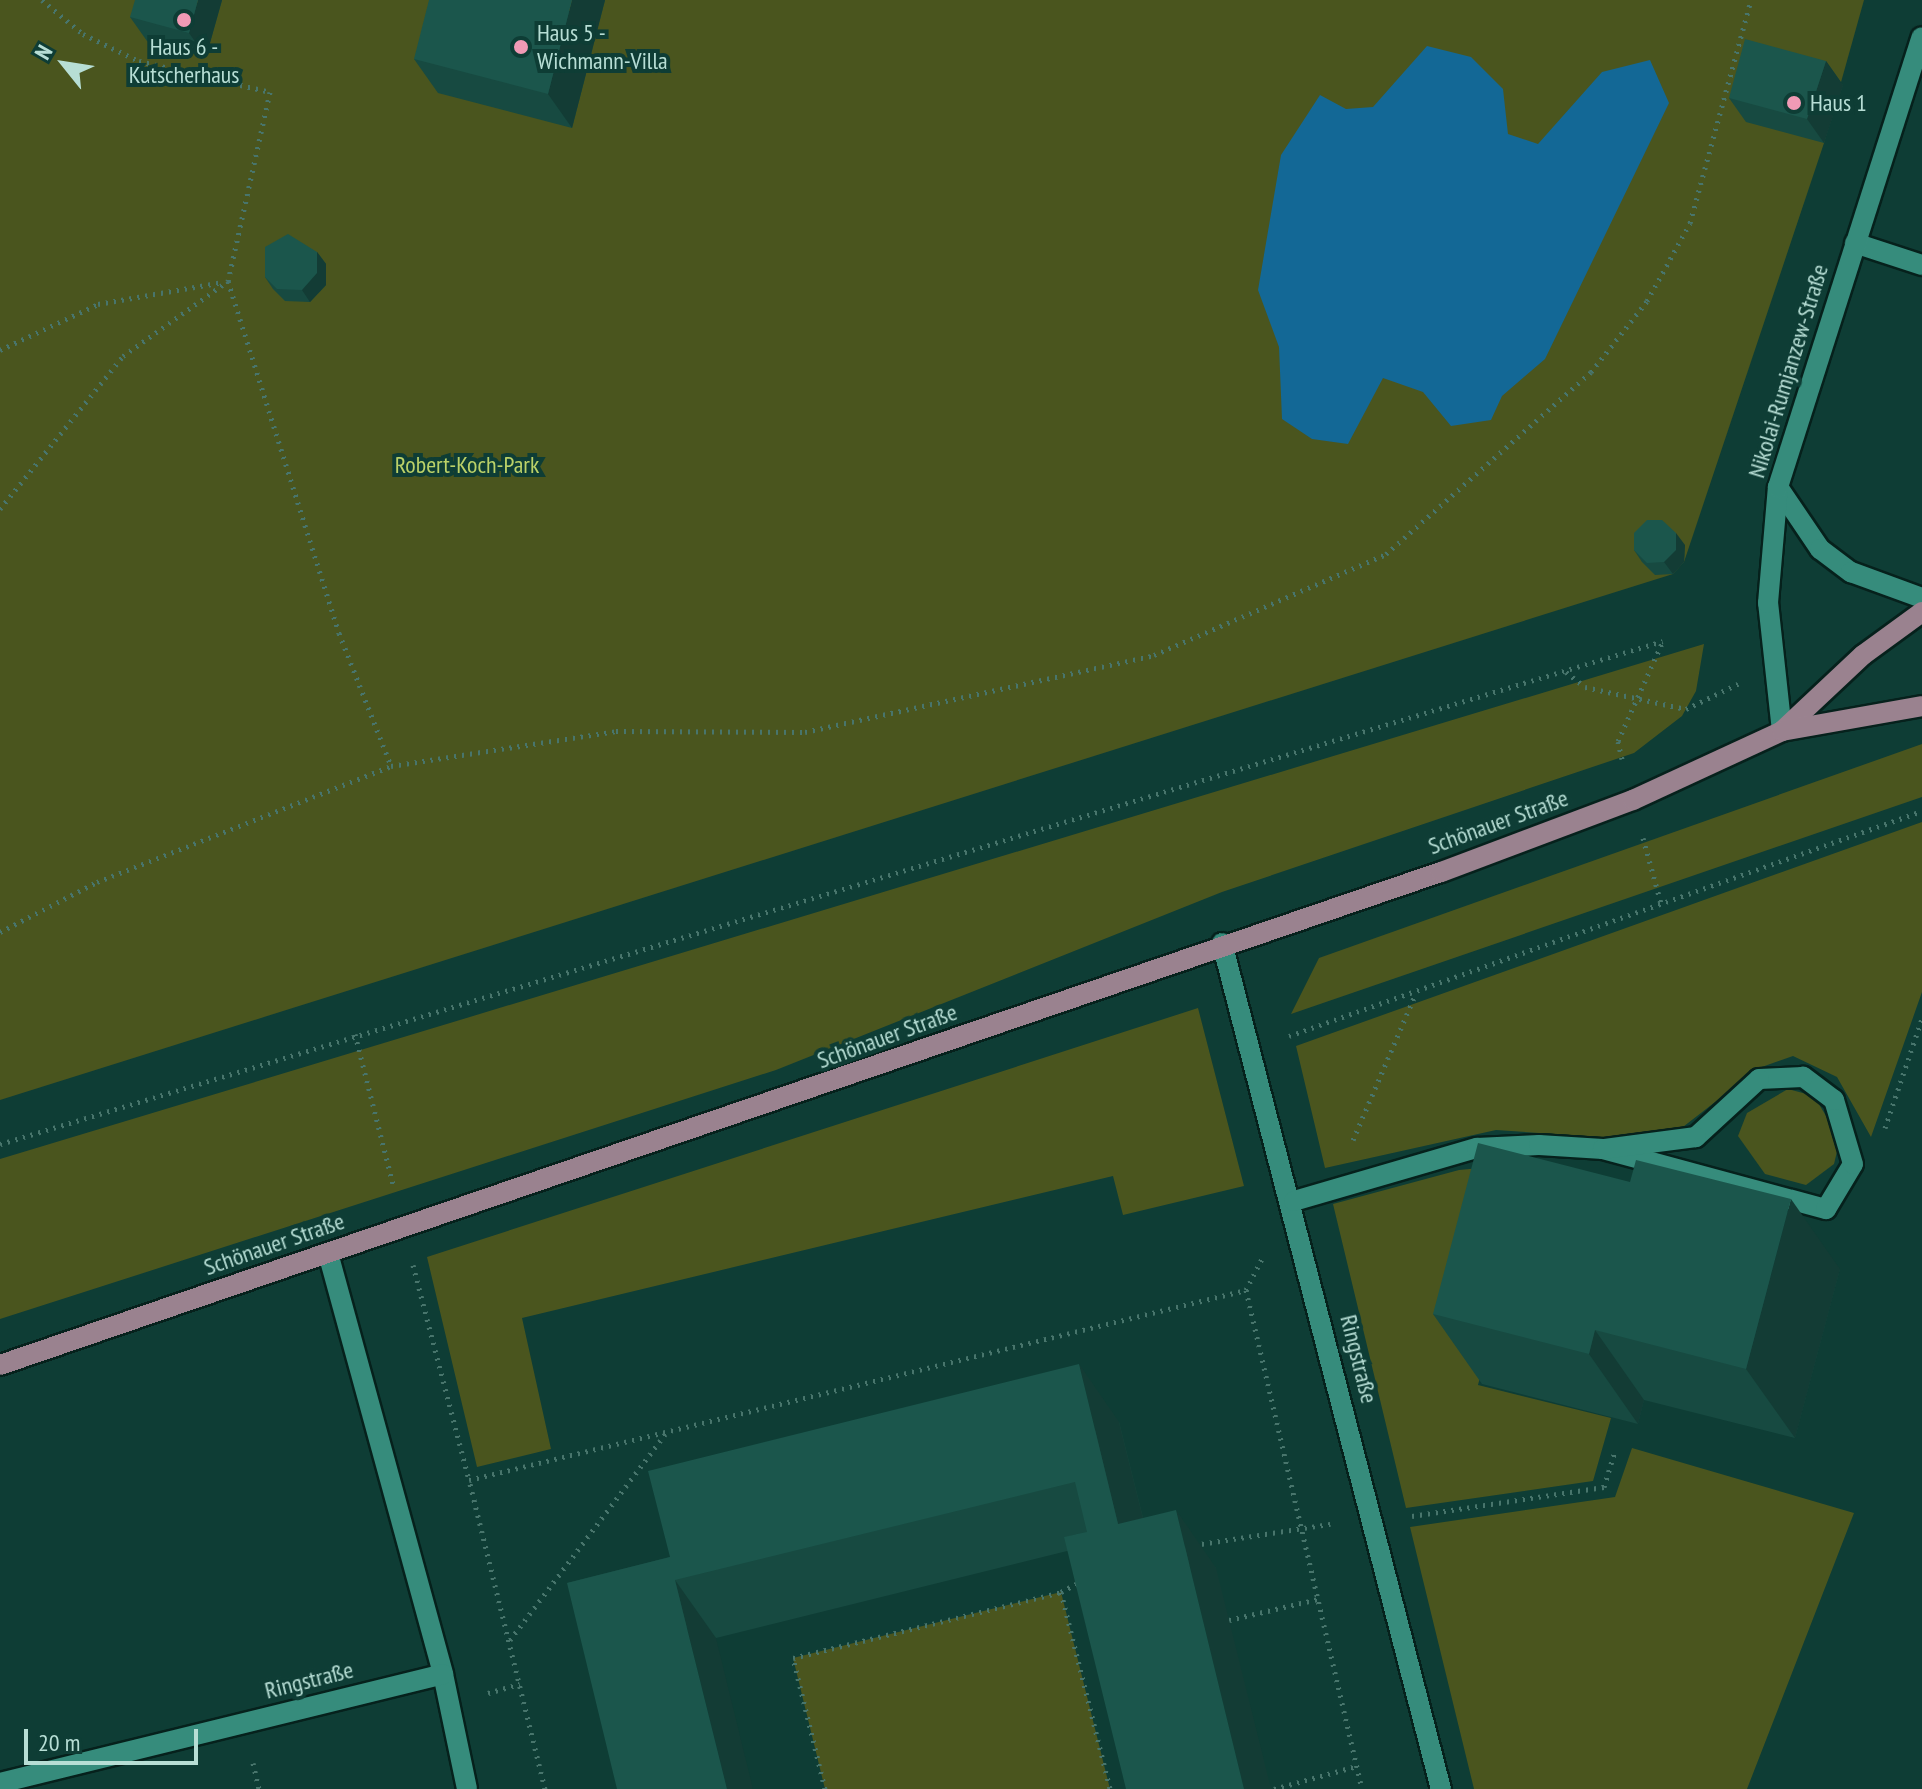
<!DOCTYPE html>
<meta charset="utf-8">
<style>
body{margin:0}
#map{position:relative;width:1922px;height:1789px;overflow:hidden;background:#0e3d35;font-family:"PT Sans Narrow",sans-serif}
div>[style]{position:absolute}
.green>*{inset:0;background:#4a551e}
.water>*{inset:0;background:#136896}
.path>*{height:5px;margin-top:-2.5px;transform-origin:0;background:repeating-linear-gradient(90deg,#48756c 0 2px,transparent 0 8px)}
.roads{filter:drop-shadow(2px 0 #06211c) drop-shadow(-2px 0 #06211c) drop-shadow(0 2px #06211c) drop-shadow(0 -2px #06211c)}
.minor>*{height:20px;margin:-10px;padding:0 10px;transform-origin:10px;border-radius:10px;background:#368c7c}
.major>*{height:20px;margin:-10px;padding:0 10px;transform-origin:10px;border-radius:10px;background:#9a828f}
.wall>*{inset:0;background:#174a41}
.shaded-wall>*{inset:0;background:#133c35}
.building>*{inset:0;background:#1b564c}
.dots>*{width:22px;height:22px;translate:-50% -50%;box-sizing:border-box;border:4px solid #0e3d35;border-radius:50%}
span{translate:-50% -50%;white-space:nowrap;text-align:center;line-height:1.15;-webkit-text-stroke:8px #0e3d35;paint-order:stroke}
.poi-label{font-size:24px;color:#b7ded5}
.left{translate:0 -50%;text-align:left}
.street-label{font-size:24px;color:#b7ded5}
.park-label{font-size:24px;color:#bbd168}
.north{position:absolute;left:24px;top:24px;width:80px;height:80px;-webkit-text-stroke:6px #0e3d35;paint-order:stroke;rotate:300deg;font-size:22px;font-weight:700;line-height:32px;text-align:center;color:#b7ded5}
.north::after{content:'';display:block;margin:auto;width:28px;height:36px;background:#b7ded5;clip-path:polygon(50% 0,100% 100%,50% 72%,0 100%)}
.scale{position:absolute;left:24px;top:1729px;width:174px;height:36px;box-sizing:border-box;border:4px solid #b7ded5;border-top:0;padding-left:10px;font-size:24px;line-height:28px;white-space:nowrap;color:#b7ded5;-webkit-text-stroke:6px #0e3d35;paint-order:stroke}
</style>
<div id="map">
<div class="green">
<i style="clip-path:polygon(0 0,1864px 0,1824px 143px,1684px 562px,1673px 574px,0 1100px)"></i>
<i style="clip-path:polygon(1704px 644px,1696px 691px,1682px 716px,1634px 753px,1222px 892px,776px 1070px,0 1319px,0 1159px)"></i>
<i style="clip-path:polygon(1922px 744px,1922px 797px,1291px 1014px,1319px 958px)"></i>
<i style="clip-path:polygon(1922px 822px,1922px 992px,1871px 1137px,1837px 1077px,1793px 1056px,1759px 1068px,1679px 1130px,1629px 1139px,1496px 1130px,1325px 1168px,1296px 1046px)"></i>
<i style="clip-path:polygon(1198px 1008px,1244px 1186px,1123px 1215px,1113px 1176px,522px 1318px,551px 1449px,477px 1467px,427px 1257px)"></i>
<i style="clip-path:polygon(1788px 1089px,1814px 1096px,1840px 1139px,1834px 1164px,1806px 1185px,1765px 1174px,1738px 1136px,1747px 1113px)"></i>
<i style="clip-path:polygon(1535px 1163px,1478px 1385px,1611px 1418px,1593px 1481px,1406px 1508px,1333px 1204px,1459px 1170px)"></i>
<i style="clip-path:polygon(1632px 1448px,1854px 1513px,1747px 1789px,1474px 1789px,1410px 1527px,1615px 1497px)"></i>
<i style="clip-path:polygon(1061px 1592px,1110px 1789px,825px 1789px,793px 1658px)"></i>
</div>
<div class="water">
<i style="clip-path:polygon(1427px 46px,1471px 57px,1503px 89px,1508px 134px,1538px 144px,1602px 72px,1650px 60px,1669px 103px,1545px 359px,1502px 396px,1491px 420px,1451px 426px,1423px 392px,1383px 378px,1348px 444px,1312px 439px,1282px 419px,1279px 347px,1258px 290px,1281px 155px,1320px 95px,1346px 109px,1373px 107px)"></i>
</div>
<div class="path">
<i style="left:42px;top:0;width:53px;rotate:39.7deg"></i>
<i style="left:83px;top:34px;width:62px;rotate:25.7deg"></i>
<i style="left:139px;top:61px;width:135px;rotate:13.3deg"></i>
<i style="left:270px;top:92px;width:194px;rotate:102.5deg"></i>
<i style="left:228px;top:281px;width:369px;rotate:72.5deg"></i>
<i style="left:339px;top:633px;width:143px;rotate:68.6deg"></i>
<i style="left:391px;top:766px;width:228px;rotate:-8.8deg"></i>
<i style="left:616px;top:731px;width:189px;rotate:0.3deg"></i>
<i style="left:805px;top:732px;width:357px;rotate:-12.4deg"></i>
<i style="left:1154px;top:655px;width:253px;rotate:-23.5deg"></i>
<i style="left:1386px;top:554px;width:274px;rotate:-41.6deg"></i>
<i style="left:1591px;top:372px;width:90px;rotate:-51.7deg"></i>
<i style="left:1647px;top:301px;width:89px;rotate:-61.1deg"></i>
<i style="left:1690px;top:223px;width:231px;rotate:-74.7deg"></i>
<i style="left:0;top:350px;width:108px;rotate:-25.1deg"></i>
<i style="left:98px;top:304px;width:127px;rotate:-10deg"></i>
<i style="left:0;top:509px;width:196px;rotate:-51.2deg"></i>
<i style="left:123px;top:356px;width:129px;rotate:-35.5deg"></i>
<i style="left:1566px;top:672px;width:24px;rotate:38deg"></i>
<i style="left:1585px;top:687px;width:103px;rotate:12.3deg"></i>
<i style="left:1686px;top:709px;width:58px;rotate:-25.7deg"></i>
<i style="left:1622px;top:759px;width:18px;rotate:-103deg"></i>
<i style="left:1618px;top:741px;width:110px;rotate:-65.8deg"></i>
<i style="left:1643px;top:838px;width:67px;rotate:74.5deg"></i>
<i style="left:0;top:932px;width:109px;rotate:-27.3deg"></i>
<i style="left:97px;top:882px;width:316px;rotate:-21.5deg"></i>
<i style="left:355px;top:1034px;width:159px;rotate:75.8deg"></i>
<i style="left:1289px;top:1036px;width:672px;rotate:-19.57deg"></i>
<i style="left:1885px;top:1128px;width:115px;rotate:-71.3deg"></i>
<i style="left:1353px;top:1140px;width:158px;rotate:-66.8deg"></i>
<i style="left:0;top:1144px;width:1737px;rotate:-16.83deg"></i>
<i style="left:413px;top:1265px;width:222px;rotate:75.4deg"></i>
<i style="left:1246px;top:1290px;width:35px;rotate:-63deg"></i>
<i style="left:1412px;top:1516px;width:194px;rotate:-8.6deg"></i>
<i style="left:1604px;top:1487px;width:37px;rotate:-73deg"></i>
<i style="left:1194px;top:1545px;width:138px;rotate:-8.8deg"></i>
<i style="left:1061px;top:1592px;width:19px;rotate:-28deg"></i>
<i style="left:1229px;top:1620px;width:91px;rotate:-13.3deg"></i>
<i style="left:510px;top:1640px;width:258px;rotate:-53deg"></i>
<i style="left:488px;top:1693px;width:33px;rotate:-16deg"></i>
<i style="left:253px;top:1763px;width:27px;rotate:77deg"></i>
<i style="left:545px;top:1789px;width:318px;rotate:-103.8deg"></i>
<i style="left:469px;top:1480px;width:800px;rotate:-13.74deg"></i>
<i style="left:1246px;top:1290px;width:512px;rotate:76.91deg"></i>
<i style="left:825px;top:1789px;width:135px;rotate:-103.7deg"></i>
<i style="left:793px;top:1658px;width:276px;rotate:-13.8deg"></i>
<i style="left:1061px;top:1592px;width:203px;rotate:76deg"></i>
<i style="left:1274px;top:1789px;width:86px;rotate:-15.5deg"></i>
</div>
<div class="roads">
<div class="minor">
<i style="left:1855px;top:243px;width:71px;rotate:18.2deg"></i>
<i style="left:1778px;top:487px;width:75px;rotate:55.9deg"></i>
<i style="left:1820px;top:549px;width:39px;rotate:37deg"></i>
<i style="left:1851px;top:572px;width:76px;rotate:20.1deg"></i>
<i style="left:1782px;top:731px;width:129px;rotate:-96.2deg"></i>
<i style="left:1768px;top:603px;width:116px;rotate:-85.1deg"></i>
<i style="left:1778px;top:487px;width:472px;rotate:-72.3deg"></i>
<i style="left:1222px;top:943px;width:874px;rotate:75.49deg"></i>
<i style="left:1294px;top:1201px;width:191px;rotate:-16.2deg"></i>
<i style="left:1477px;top:1148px;width:62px;rotate:-2.8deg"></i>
<i style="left:1539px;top:1145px;width:64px;rotate:3.6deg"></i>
<i style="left:1603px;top:1149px;width:231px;rotate:15.1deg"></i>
<i style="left:1826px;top:1209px;width:52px;rotate:-59deg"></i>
<i style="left:1853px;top:1164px;width:67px;rotate:-106.5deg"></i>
<i style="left:1834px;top:1100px;width:39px;rotate:-143deg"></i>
<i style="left:1803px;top:1077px;width:44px;rotate:177.4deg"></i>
<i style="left:1759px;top:1079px;width:86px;rotate:137.4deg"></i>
<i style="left:1696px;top:1137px;width:94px;rotate:172.6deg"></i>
<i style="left:328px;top:1253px;width:436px;rotate:74.7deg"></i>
<i style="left:443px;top:1674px;width:117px;rotate:78.2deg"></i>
<i style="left:0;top:1783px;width:456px;rotate:-13.8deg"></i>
</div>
<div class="major">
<i style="left:1782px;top:731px;width:111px;rotate:-43.2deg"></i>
<i style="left:1863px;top:655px;width:73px;rotate:-36.1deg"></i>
<i style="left:0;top:1365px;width:1523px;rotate:-18.89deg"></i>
<i style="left:1441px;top:872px;width:205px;rotate:-20.6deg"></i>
<i style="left:1633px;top:800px;width:164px;rotate:-24.8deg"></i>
<i style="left:1782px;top:731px;width:142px;rotate:-10.1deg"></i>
</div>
</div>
<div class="wall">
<i style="clip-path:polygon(222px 0,206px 57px,147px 41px,130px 17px)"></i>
<i style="clip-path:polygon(605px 0,572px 128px,438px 93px,414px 59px)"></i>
<i style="clip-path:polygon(1826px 61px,1843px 85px,1824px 143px,1746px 122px,1729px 98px)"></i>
<i style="clip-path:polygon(317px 252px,326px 264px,326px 285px,310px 302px,285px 301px,273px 289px,265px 277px)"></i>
<i style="clip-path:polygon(1685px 545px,1684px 562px,1673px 574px,1655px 575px,1642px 562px,1634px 550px)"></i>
<i style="clip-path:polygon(1840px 1269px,1795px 1438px,1644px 1400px,1638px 1424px,1482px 1384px,1433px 1314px)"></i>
<i style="clip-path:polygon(1119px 1422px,1143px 1518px,1216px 1568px,1067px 1551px,716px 1638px,567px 1583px,670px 1557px)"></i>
</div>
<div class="shaded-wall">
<i style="clip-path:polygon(198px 0,222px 0,206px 57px,189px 33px)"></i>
<i style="clip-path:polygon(572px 0,605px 0,572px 128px,548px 94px)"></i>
<i style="clip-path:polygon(1826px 61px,1843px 85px,1824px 143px,1807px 119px)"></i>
<i style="clip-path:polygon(317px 252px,326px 264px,326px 285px,310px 302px,302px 290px)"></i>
<i style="clip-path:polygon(1676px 533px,1685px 545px,1684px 562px,1673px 574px,1664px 562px)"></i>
<i style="clip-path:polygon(1791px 1199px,1840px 1269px,1795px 1438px,1746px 1369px)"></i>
<i style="clip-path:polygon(1595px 1330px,1644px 1400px,1638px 1424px,1589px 1354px)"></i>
<i style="clip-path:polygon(1079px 1364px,1119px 1422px,1159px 1582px,1118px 1524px)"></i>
<i style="clip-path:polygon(1176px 1510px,1216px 1568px,1271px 1789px,1244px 1789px)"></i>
<i style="clip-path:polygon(675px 1580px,716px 1638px,753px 1789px,727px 1789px)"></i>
</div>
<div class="building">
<i style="clip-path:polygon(135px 0,198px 0,189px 33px,130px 17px)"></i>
<i style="clip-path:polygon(429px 0,572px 0,548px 94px,414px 59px)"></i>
<i style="clip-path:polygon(1745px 39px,1826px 61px,1807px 119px,1729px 98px)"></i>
<i style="clip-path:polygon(288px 234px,317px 252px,317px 273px,302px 290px,277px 289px,265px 277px,265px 247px)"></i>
<i style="clip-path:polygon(1647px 520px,1662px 520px,1676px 533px,1676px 550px,1664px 562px,1647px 563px,1634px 550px,1634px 533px)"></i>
<i style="clip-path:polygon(1478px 1143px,1630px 1182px,1636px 1160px,1791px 1199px,1746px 1369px,1595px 1330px,1589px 1354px,1433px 1314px)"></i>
<i style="clip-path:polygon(1079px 1364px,1118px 1524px,1176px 1510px,1244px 1789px,1126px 1789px,1064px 1537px,1087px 1532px,1075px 1482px,675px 1580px,727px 1789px,617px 1789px,567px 1583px,670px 1557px,648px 1471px)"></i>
</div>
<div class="dots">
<i style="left:184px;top:20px;background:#f09ab5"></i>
<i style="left:521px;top:47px;background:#f09ab5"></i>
<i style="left:1794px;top:103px;background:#f09ab5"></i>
</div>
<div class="poi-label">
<span class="left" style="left:537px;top:47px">Haus 5 -<br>Wichmann-Villa</span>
<span style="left:184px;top:61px">Haus 6 -<br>Kutscherhaus</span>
<span class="left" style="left:1810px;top:103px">Haus 1</span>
</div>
<div class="street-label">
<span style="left:1788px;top:371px;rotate:-73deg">Nikolai-Rumjanzew-Straße</span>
<span style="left:1498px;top:822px;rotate:-20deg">Schönauer Straße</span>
<span style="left:887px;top:1036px;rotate:-20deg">Schönauer Straße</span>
<span style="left:274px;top:1244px;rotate:-19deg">Schönauer Straße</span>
<span style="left:1359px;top:1359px;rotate:76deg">Ringstraße</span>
<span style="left:309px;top:1680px;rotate:-14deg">Ringstraße</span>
</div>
<div class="park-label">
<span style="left:467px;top:465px">Robert-Koch-Park</span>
</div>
<div class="north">N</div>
<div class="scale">20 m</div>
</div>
